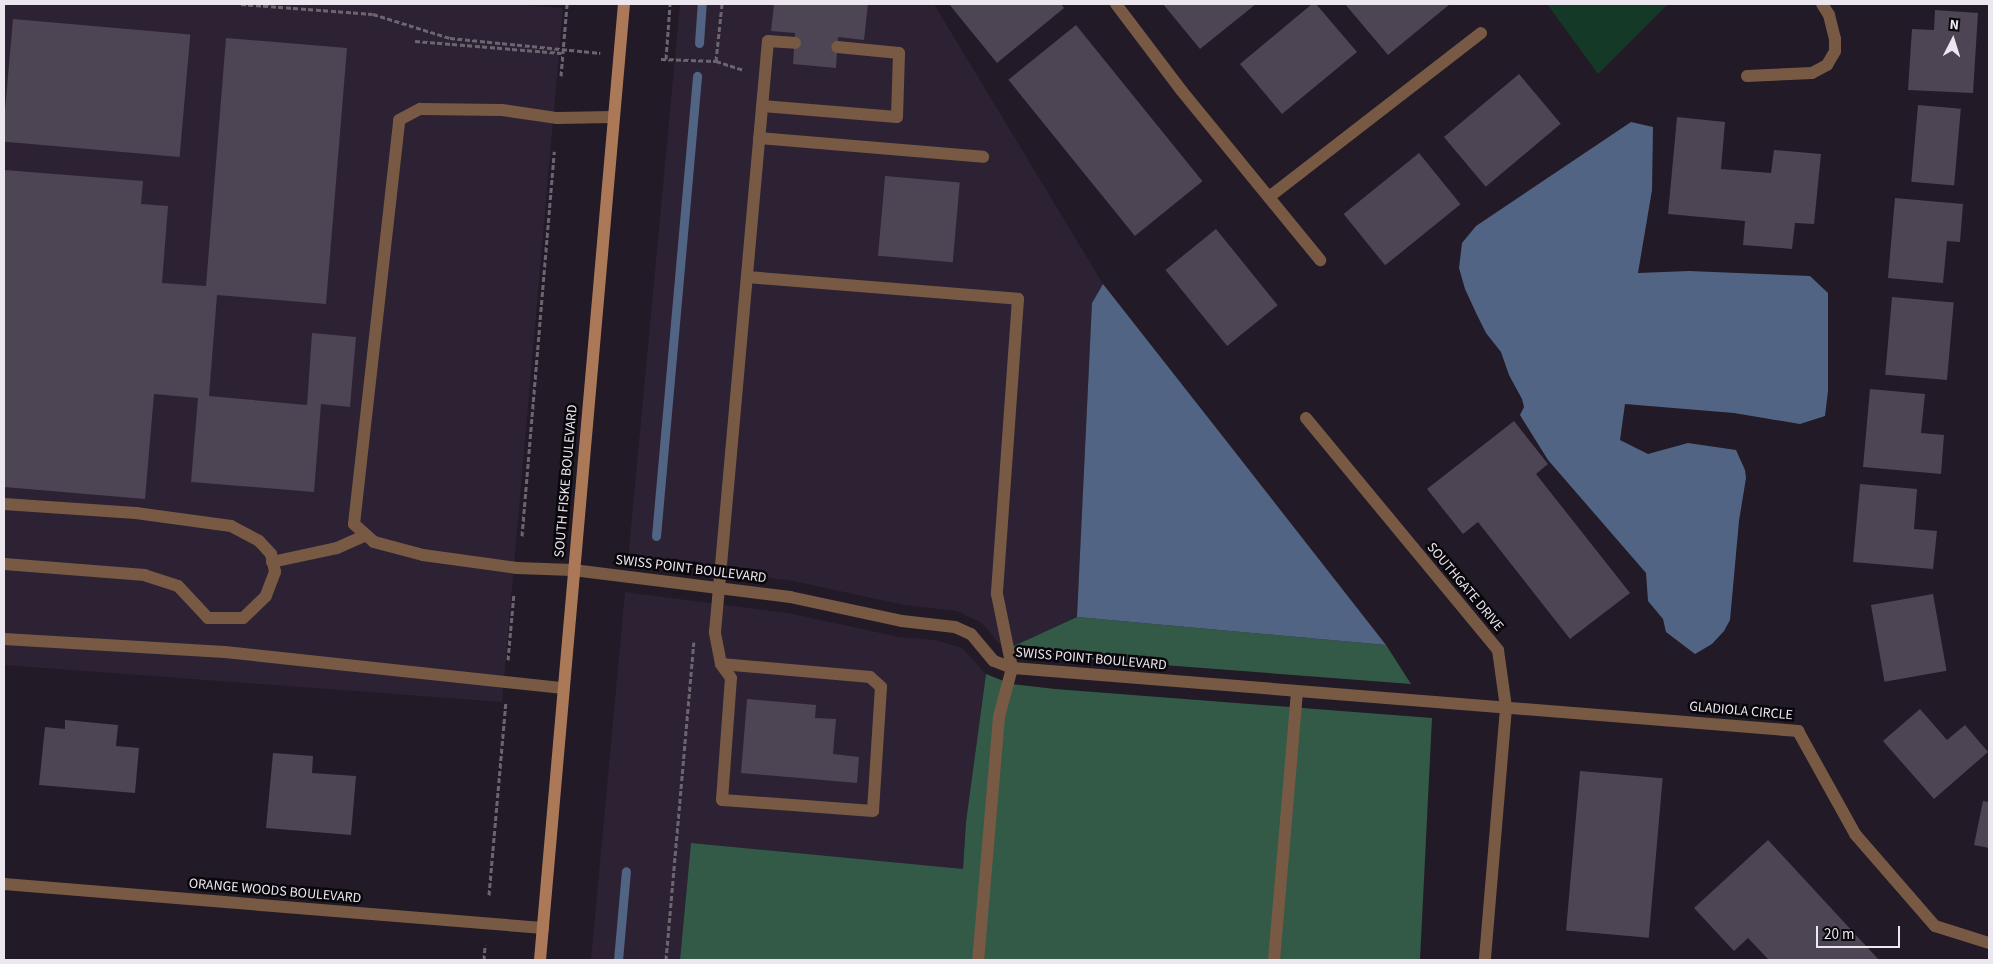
<!DOCTYPE html>
<html>
<head>
<meta charset="utf-8">
<style>
	body { margin:0 }
	#map { position:relative; width:1993px; height:964px; overflow:hidden; background:#221a26; font-family:"Source Sans 3",sans-serif }
	div>[style] { position:absolute }
	.built>* { inset:0; background:#2c2233 }
	.green>* { inset:0; background:#143927 }
	.forest>* { inset:0; background:#335a46 }
	.water>* { inset:0; background:#526484 }
	.stream>* { height:9px; margin:-4.5px; padding:0 4.5px; transform-origin:4.5px; border-radius:4.5px; background:#526484 }
	.building>* { inset:0; background:#4d4553; transform-origin:0 0 }
	.path>* { height:3px; margin-top:-1.5px; transform-origin:0; background:repeating-linear-gradient(90deg,#6c656f 0 5px,transparent 0 7.5px) }
	.service>* { height:12px; margin:-6px; padding:0 6px; transform-origin:6px; border-radius:6px; background:#785944 }
	.minor>* { height:12px; margin:-6px; padding:0 6px; transform-origin:6px; border-radius:6px; background:#785944 }
	.secondary>* { height:12px; margin:-6px; padding:0 6px; transform-origin:6px; border-radius:6px; background:#ac7958 }
	span { translate:-50% -50%; white-space:nowrap; text-align:center; line-height:1.15; -webkit-text-stroke:5px #09070c; paint-order:stroke }
	.street-label { font-size:14px; color:#ece7ef }
	.frame { position:absolute; inset:0; border:5px solid #ece7ef; pointer-events:none }
	.north { position:absolute; left:1928px; top:15px; width:50px; height:50px; -webkit-text-stroke:4px #09070c; paint-order:stroke; rotate:5deg; font-size:14px; font-weight:700; line-height:20px; text-align:center; color:#ece7ef }
	.north::after { content:''; display:block; margin:auto; width:18px; height:22px; background:#ece7ef; clip-path:polygon(50% 0,100% 100%,50% 72%,0 100%) }
	.scale { position:absolute; left:1816px; top:926px; width:84px; height:22px; box-sizing:border-box; border:2px solid #ece7ef; border-top:0; padding-left:6px; font-size:15px; line-height:18px; white-space:nowrap; color:#ece7ef; -webkit-text-stroke:4px #09070c; paint-order:stroke }
</style>
</head>
<body>
<div id="map">
	<div class="built">
		<div style="clip-path:polygon(4px 4px,508px 4px,563px 8px,502px 702px,4px 665px)"></div>
		<div style="clip-path:polygon(680px 4px,934px 4px,1103px 284px,1092px 303px,1077px 617px,1007px 649px,1002px 647px,982px 623px,957px 611px,904px 605px,793px 581px,628px 560px)"></div>
		<div style="clip-path:polygon(625px 592px,788px 613px,899px 637px,936px 640px,962px 648px,986px 674px,966px 822px,963px 870px,691px 843px,680px 960px,591px 960px)"></div>
	</div>
	<div class="green">
		<div style="clip-path:polygon(1547px 4px,1668px 4px,1598px 74px)"></div>
	</div>
	<div class="forest">
		<div style="clip-path:polygon(1077px 617px,1386px 645px,1411px 684px,1058px 657px,1015px 652px,1007px 649px)"></div>
		<div style="clip-path:polygon(986px 674px,1011px 684px,1055px 689px,1432px 718px,1420px 960px,680px 960px,691px 843px,963px 869px,966px 822px)"></div>
	</div>
	<div class="water">
		<div style="clip-path:polygon(1631px 122px,1653px 127px,1652px 190px,1638px 273px,1689px 271px,1810px 276px,1828px 293px,1828px 391px,1825px 416px,1800px 424px,1734px 413px,1625px 404px,1620px 440px,1648px 454px,1688px 443px,1736px 450px,1745px 470px,1746px 478px,1739px 521px,1730px 620px,1724px 631px,1712px 644px,1695px 654px,1666px 632px,1663px 619px,1648px 601px,1646px 573px,1548px 460px,1520px 415px,1524px 407px,1522px 399px,1509px 375px,1501px 352px,1486px 333px,1477px 315px,1465px 289px,1459px 268px,1462px 243px,1476px 226px)"></div>
		<div style="clip-path:polygon(1103px 284px,1224px 438px,1386px 645px,1077px 617px,1092px 303px)"></div>
	</div>
	<div class="stream">
		<div style="left:699px;top:43px;width:39px;rotate:-86deg"></div>
		<div style="left:656px;top:536px;width:462px;rotate:-84.9deg"></div>
		<div style="left:618px;top:960px;width:89px;rotate:-84.9deg"></div>
	</div>
	<div class="building">
		<div style="clip-path:polygon(774px 4px,868px 4px,864px 40px,838px 37px,836px 68px,793px 64px,795px 33px,771px 31px)"></div>
		<div style="clip-path:polygon(949px 4px,1061px 4px,1064px 8px,997px 63px)"></div>
		<div style="clip-path:polygon(1163px 4px,1256px 4px,1200px 49px)"></div>
		<div style="clip-path:polygon(1312px 4px,1316px 4px,1357px 52px,1282px 114px,1240px 64px)"></div>
		<div style="clip-path:polygon(1345px 4px,1450px 4px,1388px 55px)"></div>
		<div style="clip-path:polygon(1935px 10px,1978px 13px,1973px 93px,1908px 90px,1912px 29px,1934px 30px)"></div>
		<div style="left:13px;top:19px;width:178px;height:123px;rotate:5deg"></div>
		<div style="left:1076px;top:25px;width:201px;height:87px;rotate:51deg"></div>
		<div style="clip-path:polygon(226px 38px,347px 48px,326px 304px,217px 295px,209px 396px,307px 405px,312px 333px,356px 337px,350px 407px,321px 404px,314px 492px,191px 482px,198px 398px,154px 394px,145px 499px,4px 487px,4px 170px,143px 181px,141px 204px,168px 206px,162px 283px,206px 286px)"></div>
		<div style="left:1519px;top:74px;width:65px;height:98px;rotate:50deg"></div>
		<div style="left:1918px;top:105px;width:43px;height:77px;rotate:5deg"></div>
		<div style="clip-path:polygon(1677px 117px,1725px 122px,1721px 169px,1771px 173px,1774px 150px,1821px 154px,1814px 224px,1795px 223px,1792px 249px,1743px 245px,1745px 221px,1668px 214px)"></div>
		<div style="left:1419px;top:153px;width:66px;height:97px;rotate:51deg"></div>
		<div style="left:885px;top:176px;width:75px;height:80px;rotate:5deg"></div>
		<div style="clip-path:polygon(1895px 198px,1963px 204px,1960px 242px,1947px 241px,1943px 283px,1888px 278px)"></div>
		<div style="left:1216px;top:229px;width:98px;height:65px;rotate:51deg"></div>
		<div style="left:1892px;top:297px;width:62px;height:78px;rotate:5deg"></div>
		<div style="clip-path:polygon(1870px 389px,1925px 394px,1921px 433px,1944px 435px,1941px 474px,1863px 467px)"></div>
		<div style="clip-path:polygon(1514px 421px,1548px 464px,1536px 474px,1630px 593px,1570px 639px,1478px 522px,1463px 534px,1427px 489px)"></div>
		<div style="clip-path:polygon(1860px 484px,1917px 489px,1914px 529px,1937px 531px,1933px 569px,1853px 562px)"></div>
		<div style="left:1933px;top:594px;width:78px;height:63px;rotate:80deg"></div>
		<div style="clip-path:polygon(747px 699px,816px 705px,815px 718px,836px 719px,833px 754px,859px 757px,857px 783px,741px 773px)"></div>
		<div style="clip-path:polygon(1920px 709px,1947px 740px,1965px 725px,1988px 752px,1934px 799px,1883px 741px)"></div>
		<div style="clip-path:polygon(65px 720px,118px 725px,116px 746px,139px 748px,135px 793px,39px 785px,45px 727px,65px 729px)"></div>
		<div style="clip-path:polygon(273px 753px,313px 756px,312px 773px,356px 776px,351px 835px,266px 828px)"></div>
		<div style="left:1580px;top:771px;width:83px;height:160px;rotate:5deg"></div>
		<div style="clip-path:polygon(1983px 801px,1989px 802px,1989px 848px,1974px 845px)"></div>
		<div style="clip-path:polygon(1768px 840px,1879px 960px,1769px 960px,1748px 938px,1734px 951px,1694px 908px)"></div>
	</div>
	<div class="path">
		<div style="left:241px;top:4px;width:132px;rotate:4.3deg"></div>
		<div style="left:373px;top:14px;width:81px;rotate:17.3deg"></div>
		<div style="left:450px;top:38px;width:151px;rotate:5.7deg"></div>
		<div style="left:415px;top:41px;width:147px;rotate:4.7deg"></div>
		<div style="left:661px;top:59px;width:55px;rotate:2.1deg"></div>
		<div style="left:716px;top:61px;width:28px;rotate:18deg"></div>
		<div style="left:666px;top:59px;width:55px;rotate:-85.8deg"></div>
		<div style="left:716px;top:61px;width:57px;rotate:-84deg"></div>
		<div style="left:561px;top:76px;width:72px;rotate:-85.2deg"></div>
		<div style="left:522px;top:536px;width:386px;rotate:-85.2deg"></div>
		<div style="left:508px;top:660px;width:67px;rotate:-84.9deg"></div>
		<div style="left:489px;top:895px;width:195px;rotate:-85deg"></div>
		<div style="left:484px;top:960px;width:15px;rotate:-86deg"></div>
		<div style="left:666px;top:960px;width:319px;rotate:-85deg"></div>
	</div>
	<div class="service">
		<div style="left:762px;top:106px;width:135px;rotate:4.7deg"></div>
		<div style="left:897px;top:117px;width:64px;rotate:-88.2deg"></div>
		<div style="left:899px;top:53px;width:62px;rotate:-174.5deg"></div>
		<div style="left:759px;top:138px;width:225px;rotate:4.8deg"></div>
		<div style="left:747px;top:277px;width:272px;rotate:4.6deg"></div>
		<div style="left:1018px;top:299px;width:296px;rotate:94.1deg"></div>
		<div style="left:997px;top:594px;width:76px;rotate:78.5deg"></div>
		<div style="left:1012px;top:668px;width:51px;rotate:104.9deg"></div>
		<div style="left:999px;top:717px;width:244px;rotate:94.9deg"></div>
		<div style="left:4px;top:504px;width:132px;rotate:3.9deg"></div>
		<div style="left:136px;top:513px;width:96px;rotate:7.8deg"></div>
		<div style="left:231px;top:526px;width:32px;rotate:28deg"></div>
		<div style="left:259px;top:541px;width:18px;rotate:47deg"></div>
		<div style="left:271px;top:554px;width:18px;rotate:77deg"></div>
		<div style="left:275px;top:572px;width:26px;rotate:111deg"></div>
		<div style="left:266px;top:596px;width:32px;rotate:136deg"></div>
		<div style="left:243px;top:618px;width:35px;rotate:180deg"></div>
		<div style="left:208px;top:618px;width:44px;rotate:-133.2deg"></div>
		<div style="left:178px;top:586px;width:35px;rotate:-162deg"></div>
		<div style="left:145px;top:575px;width:141px;rotate:-175.5deg"></div>
		<div style="left:272px;top:562px;width:66px;rotate:-12.2deg"></div>
		<div style="left:337px;top:548px;width:32px;rotate:-24deg"></div>
		<div style="left:573px;top:570px;width:56px;rotate:-178deg"></div>
		<div style="left:517px;top:568px;width:95px;rotate:-172.1deg"></div>
		<div style="left:423px;top:555px;width:51px;rotate:-165.1deg"></div>
		<div style="left:374px;top:542px;width:27px;rotate:-138deg"></div>
		<div style="left:354px;top:524px;width:406px;rotate:-83.6deg"></div>
		<div style="left:399px;top:120px;width:24px;rotate:-28deg"></div>
		<div style="left:420px;top:109px;width:82px;rotate:0.7deg"></div>
		<div style="left:502px;top:110px;width:56px;rotate:8.3deg"></div>
		<div style="left:557px;top:118px;width:56px;rotate:-1deg"></div>
		<div style="left:4px;top:639px;width:221px;rotate:3.4deg"></div>
		<div style="left:225px;top:652px;width:340px;rotate:6.1deg"></div>
		<div style="left:721px;top:664px;width:150px;rotate:5deg"></div>
		<div style="left:870px;top:677px;width:15px;rotate:42deg"></div>
		<div style="left:881px;top:687px;width:124px;rotate:93.7deg"></div>
		<div style="left:873px;top:811px;width:151px;rotate:-175.8deg"></div>
		<div style="left:722px;top:800px;width:122px;rotate:-85.8deg"></div>
		<div style="left:731px;top:678px;width:17px;rotate:-126deg"></div>
		<div style="left:721px;top:664px;width:33px;rotate:-101deg"></div>
		<div style="left:715px;top:632px;width:593px;rotate:-84.88deg"></div>
		<div style="left:768px;top:41px;width:27px;rotate:4deg"></div>
		<div style="left:1274px;top:960px;width:269px;rotate:-85.1deg"></div>
	</div>
	<div class="minor">
		<div style="left:1116px;top:4px;width:108px;rotate:52.9deg"></div>
		<div style="left:1181px;top:90px;width:220px;rotate:50.7deg"></div>
		<div style="left:1747px;top:76px;width:65px;rotate:-2.6deg"></div>
		<div style="left:1812px;top:73px;width:17px;rotate:-28deg"></div>
		<div style="left:1827px;top:65px;width:16px;rotate:-60deg"></div>
		<div style="left:1835px;top:51px;width:12px;rotate:-90deg"></div>
		<div style="left:1835px;top:39px;width:25px;rotate:-104deg"></div>
		<div style="left:1829px;top:15px;width:13px;rotate:-122deg"></div>
		<div style="left:1269px;top:197px;width:268px;rotate:-37.7deg"></div>
		<div style="left:1306px;top:418px;width:301px;rotate:50.4deg"></div>
		<div style="left:1498px;top:650px;width:59px;rotate:82.1deg"></div>
		<div style="left:1506px;top:708px;width:253px;rotate:94.8deg"></div>
		<div style="left:573px;top:570px;width:219px;rotate:7.1deg"></div>
		<div style="left:790px;top:597px;width:115px;rotate:12.1deg"></div>
		<div style="left:902px;top:621px;width:53px;rotate:6.5deg"></div>
		<div style="left:955px;top:627px;width:17px;rotate:24deg"></div>
		<div style="left:971px;top:634px;width:35px;rotate:50deg"></div>
		<div style="left:994px;top:661px;width:19px;rotate:21deg"></div>
		<div style="left:1012px;top:668px;width:789px;rotate:4.58deg"></div>
		<div style="left:1798px;top:731px;width:118px;rotate:61deg"></div>
		<div style="left:1855px;top:834px;width:122px;rotate:49deg"></div>
		<div style="left:1935px;top:926px;width:57px;rotate:17.5deg"></div>
		<div style="left:4px;top:884px;width:541px;rotate:4.67deg"></div>
	</div>
	<div class="secondary">
		<div style="left:540px;top:960px;width:960px;rotate:-84.98deg"></div>
	</div>
	<div class="street-label">
		<span style="left:566px;top:481px;rotate:-85deg">SOUTH FISKE BOULEVARD</span>
		<span style="left:691px;top:569px;rotate:7deg">SWISS POINT BOULEVARD</span>
		<span style="left:1465px;top:587px;rotate:50deg">SOUTHGATE DRIVE</span>
		<span style="left:1091px;top:659px;rotate:5deg">SWISS POINT BOULEVARD</span>
		<span style="left:1741px;top:711px;rotate:5deg">GLADIOLA CIRCLE</span>
		<span style="left:275px;top:891px;rotate:5deg">ORANGE WOODS BOULEVARD</span>
	</div>
	<div class="frame"></div>
	<div class="north">N</div>
	<div class="scale">20 m</div>
</div>
</body>
</html>
